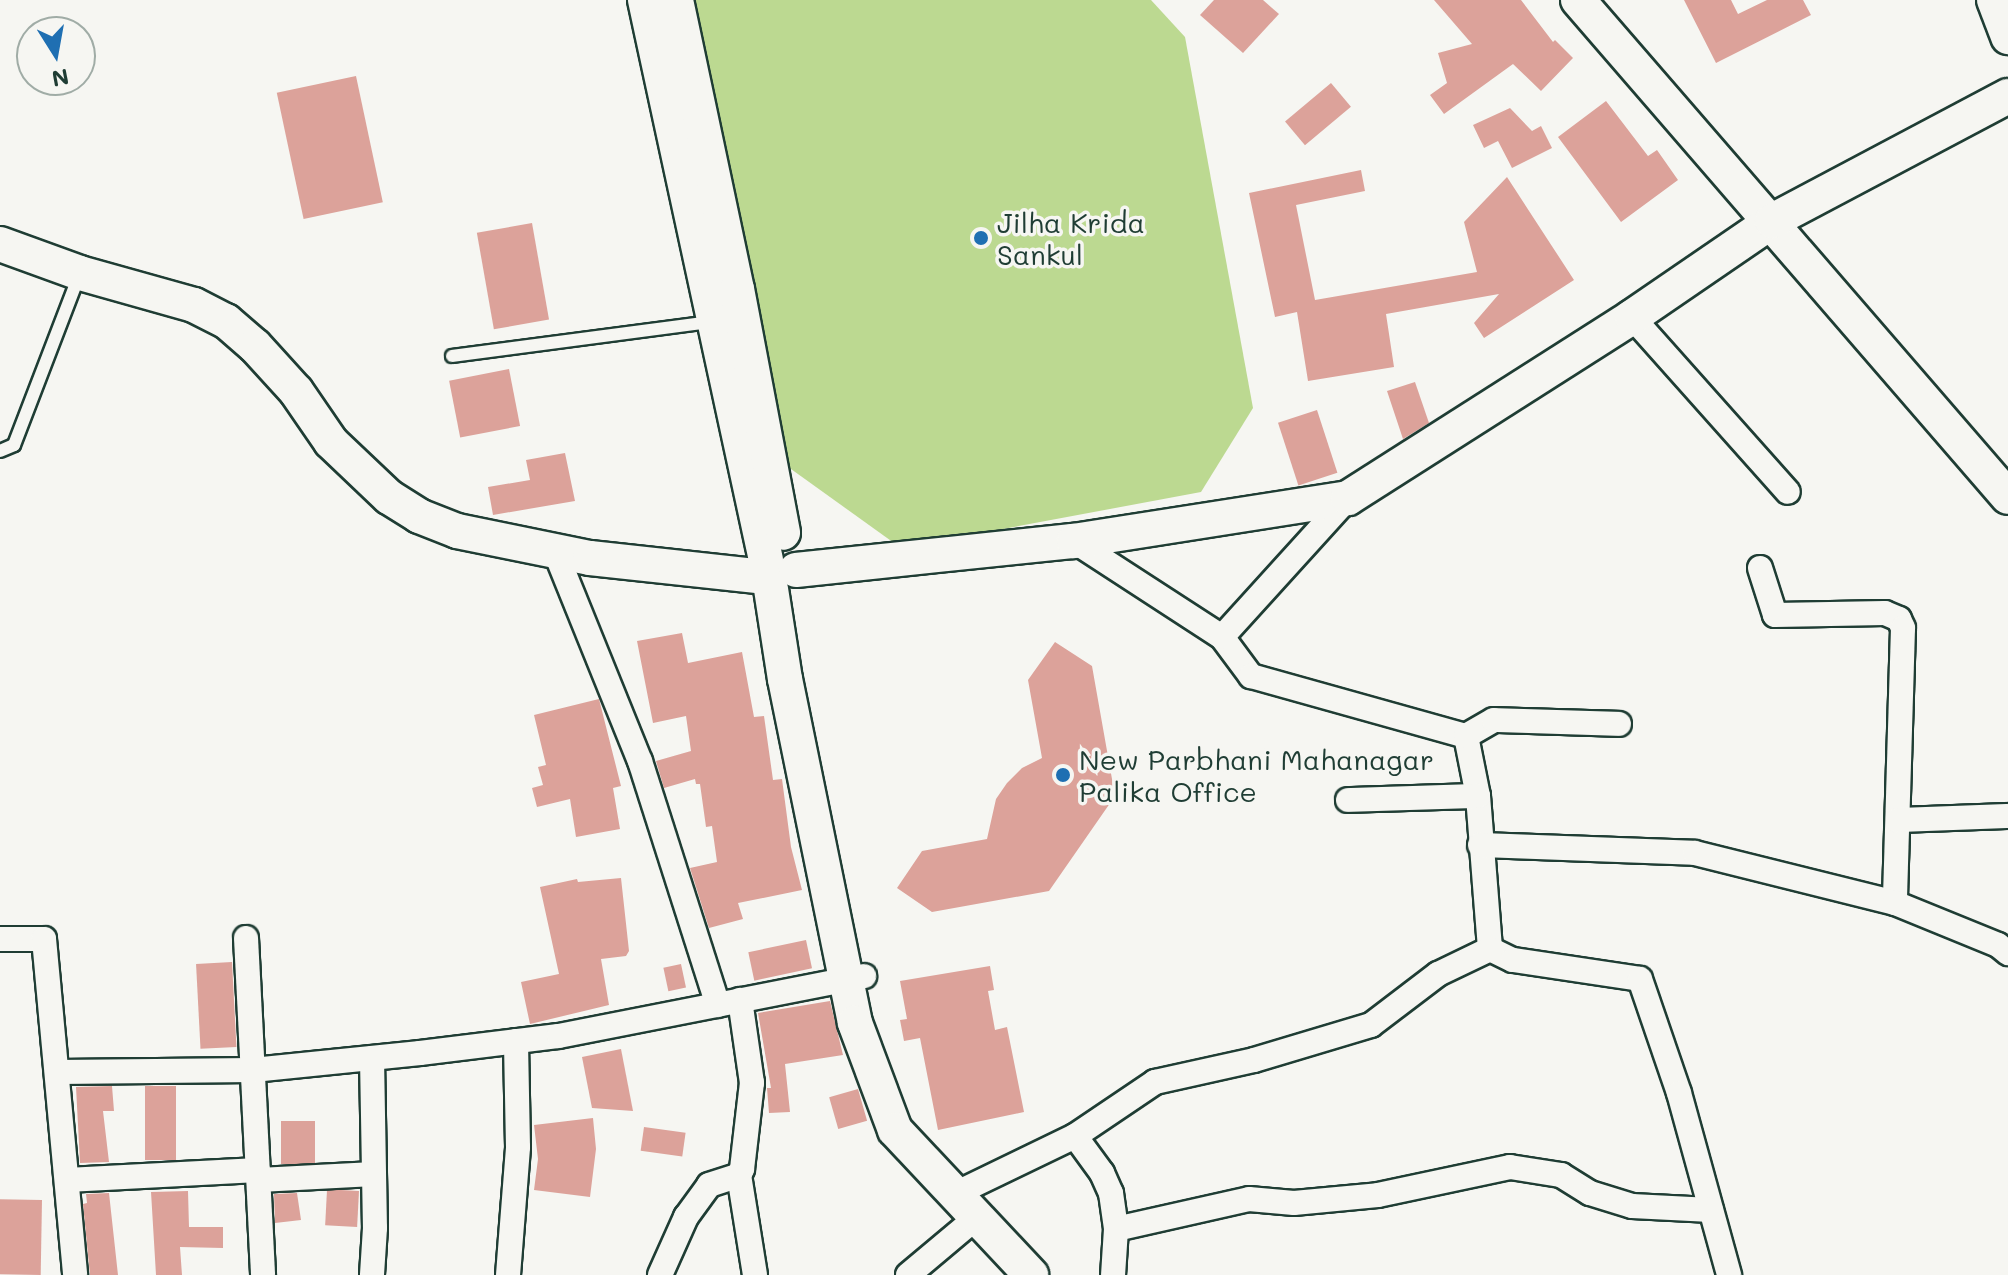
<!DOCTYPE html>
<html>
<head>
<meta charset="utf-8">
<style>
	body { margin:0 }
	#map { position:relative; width:2008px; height:1275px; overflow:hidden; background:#f6f6f2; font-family:Mali,sans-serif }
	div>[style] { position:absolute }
	.green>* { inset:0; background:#bcd991 }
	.building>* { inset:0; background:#dca29a; transform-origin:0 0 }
	.roads { filter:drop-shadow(2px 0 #1f3d34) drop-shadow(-2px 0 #1f3d34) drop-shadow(0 2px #1f3d34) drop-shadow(0 -2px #1f3d34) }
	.lane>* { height:12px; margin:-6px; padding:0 6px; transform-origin:6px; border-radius:6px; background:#f6f6f2 }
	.street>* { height:24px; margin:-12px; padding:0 12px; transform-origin:12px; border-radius:12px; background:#f6f6f2 }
	.secondary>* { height:34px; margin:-17px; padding:0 17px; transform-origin:17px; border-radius:17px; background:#f6f6f2 }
	.dots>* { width:22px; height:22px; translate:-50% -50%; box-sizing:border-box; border:4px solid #f6f6f2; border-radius:50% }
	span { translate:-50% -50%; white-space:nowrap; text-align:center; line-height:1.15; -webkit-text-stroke:7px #f6f6f2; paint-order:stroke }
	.poi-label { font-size:28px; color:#1f3d34 }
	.left { translate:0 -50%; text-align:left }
	.north { position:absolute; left:16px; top:16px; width:80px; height:80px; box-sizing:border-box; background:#f6f6f2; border:2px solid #a0aca6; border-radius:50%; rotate:169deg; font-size:22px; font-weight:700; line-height:32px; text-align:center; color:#1f3d34 }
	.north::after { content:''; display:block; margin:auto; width:28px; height:36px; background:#1f6fb2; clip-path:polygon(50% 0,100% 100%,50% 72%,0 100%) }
</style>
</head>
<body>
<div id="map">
	<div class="green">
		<div style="clip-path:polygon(692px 0,1151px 0,1185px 37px,1253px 408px,1201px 492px,901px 548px,784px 464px)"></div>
	</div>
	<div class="building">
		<div style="clip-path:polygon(1214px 0,1263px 0,1279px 14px,1243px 53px,1200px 15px)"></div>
		<div style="clip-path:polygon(1434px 0,1521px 0,1553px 42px,1555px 40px,1573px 58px,1541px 91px,1513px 64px,1444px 114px,1430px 95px,1447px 83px,1438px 53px,1472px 44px)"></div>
		<div style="clip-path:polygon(1684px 0,1731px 0,1738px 14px,1767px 0,1803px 0,1811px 15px,1716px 63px)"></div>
		<div style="left:356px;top:76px;width:129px;height:81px;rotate:78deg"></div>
		<div style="left:1331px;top:83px;width:31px;height:60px;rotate:50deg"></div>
		<div style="clip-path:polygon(1606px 101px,1648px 156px,1657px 150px,1678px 180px,1621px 222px,1558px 137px)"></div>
		<div style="clip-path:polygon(1510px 108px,1532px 131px,1541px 126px,1552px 148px,1512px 168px,1498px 141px,1484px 148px,1473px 125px)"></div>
		<div style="clip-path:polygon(1361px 170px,1365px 191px,1296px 205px,1315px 300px,1477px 272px,1464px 222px,1507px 177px,1574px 280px,1484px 338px,1474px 323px,1499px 294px,1386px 314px,1394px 367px,1308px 381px,1297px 312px,1275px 317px,1249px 193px)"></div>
		<div style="left:532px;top:223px;width:98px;height:56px;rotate:80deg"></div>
		<div style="left:509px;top:369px;width:58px;height:61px;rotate:79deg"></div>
		<div style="clip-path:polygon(1415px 382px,1429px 423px,1403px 439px,1387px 391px)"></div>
		<div style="left:1317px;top:410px;width:66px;height:41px;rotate:72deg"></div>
		<div style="clip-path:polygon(565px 453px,575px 501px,493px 515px,488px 487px,530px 480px,526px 460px)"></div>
		<div style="clip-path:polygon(682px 633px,688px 663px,742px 652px,754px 717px,764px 716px,773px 780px,782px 779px,791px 847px,802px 890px,738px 903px,743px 919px,709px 928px,690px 868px,717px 862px,712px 826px,706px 827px,700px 784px,696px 784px,695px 779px,664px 788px,656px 761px,691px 751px,686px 716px,653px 723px,637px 641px)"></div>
		<div style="clip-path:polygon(1055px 642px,1092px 666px,1115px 796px,1049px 891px,932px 912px,897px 888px,922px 851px,987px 839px,996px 799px,1007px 783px,1022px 768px,1042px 758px,1028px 680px)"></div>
		<div style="clip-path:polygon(599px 699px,621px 786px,613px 788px,620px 829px,576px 837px,570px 799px,537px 807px,532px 788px,543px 785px,538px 767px,546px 765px,534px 715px)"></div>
		<div style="clip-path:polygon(621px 878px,629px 951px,626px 956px,601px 959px,609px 1005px,530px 1024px,521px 982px,559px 974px,540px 887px,577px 879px,578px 882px)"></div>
		<div style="left:806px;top:940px;width:29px;height:59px;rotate:78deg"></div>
		<div style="left:232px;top:962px;width:85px;height:36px;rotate:87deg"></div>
		<div style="left:681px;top:964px;width:24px;height:18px;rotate:78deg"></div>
		<div style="clip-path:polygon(990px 966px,994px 990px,988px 991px,995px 1030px,1007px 1027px,1024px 1112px,938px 1130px,920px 1038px,904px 1041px,900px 1020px,907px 1019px,900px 981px)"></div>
		<div style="clip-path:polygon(830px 1001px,843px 1055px,785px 1064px,790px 1112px,769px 1113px,767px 1088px,771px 1088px,758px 1013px)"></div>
		<div style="clip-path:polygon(621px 1049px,633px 1111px,592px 1108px,582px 1057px)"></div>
		<div style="clip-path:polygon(112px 1086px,114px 1111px,103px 1111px,109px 1162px,80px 1163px,76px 1087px)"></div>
		<div style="left:145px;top:1086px;width:31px;height:74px"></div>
		<div style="left:858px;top:1089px;width:33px;height:30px;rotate:74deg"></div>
		<div style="clip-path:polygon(593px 1118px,596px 1149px,590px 1197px,534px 1190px,538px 1159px,534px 1125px)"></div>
		<div style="left:281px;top:1121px;width:34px;height:43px"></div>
		<div style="left:644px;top:1127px;width:42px;height:24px;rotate:8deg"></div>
		<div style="clip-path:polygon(188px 1191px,189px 1227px,223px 1227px,223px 1248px,180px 1247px,182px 1275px,156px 1275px,151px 1192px)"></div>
		<div style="left:359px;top:1191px;width:36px;height:32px;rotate:93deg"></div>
		<div style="clip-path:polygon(109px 1193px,118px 1275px,90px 1275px,83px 1204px,87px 1203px,86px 1194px)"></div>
		<div style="clip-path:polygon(297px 1193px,301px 1220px,275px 1223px,274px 1194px)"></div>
		<div style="left:42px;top:1200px;width:75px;height:42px;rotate:91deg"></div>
	</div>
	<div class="roads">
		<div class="lane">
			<div style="left:452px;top:356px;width:261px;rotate:-7.5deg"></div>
			<div style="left:0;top:451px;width:15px;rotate:-23deg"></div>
			<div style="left:14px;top:445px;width:181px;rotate:-69deg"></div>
		</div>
		<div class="street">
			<div style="left:1632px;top:317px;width:234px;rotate:48.3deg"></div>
			<div style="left:1074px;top:541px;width:176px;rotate:33deg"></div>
			<div style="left:1222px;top:637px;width:49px;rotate:53.4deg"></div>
			<div style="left:1251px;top:676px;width:223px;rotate:15.6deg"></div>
			<div style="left:1466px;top:736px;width:61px;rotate:78.7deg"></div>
			<div style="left:1478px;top:796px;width:153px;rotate:85.5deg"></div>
			<div style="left:1490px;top:949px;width:25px;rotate:26deg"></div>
			<div style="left:1513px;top:960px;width:128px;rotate:8.5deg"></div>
			<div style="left:1640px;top:979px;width:120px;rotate:71.1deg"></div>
			<div style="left:1679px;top:1093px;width:189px;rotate:74.6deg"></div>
			<div style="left:555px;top:551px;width:227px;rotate:68deg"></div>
			<div style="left:640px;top:761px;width:256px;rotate:72.3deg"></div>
			<div style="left:1760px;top:568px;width:49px;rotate:72.3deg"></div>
			<div style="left:1775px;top:615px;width:110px;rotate:-1deg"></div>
			<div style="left:1885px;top:613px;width:15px;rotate:23deg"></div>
			<div style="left:1899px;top:619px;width:10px;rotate:66deg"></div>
			<div style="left:1903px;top:628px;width:275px;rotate:91.7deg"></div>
			<div style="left:1222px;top:637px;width:188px;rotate:-47.8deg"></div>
			<div style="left:1466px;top:736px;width:32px;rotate:-30deg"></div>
			<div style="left:1494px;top:720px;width:125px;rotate:1.8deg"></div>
			<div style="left:1348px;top:800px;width:130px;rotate:-1.8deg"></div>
			<div style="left:1898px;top:820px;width:110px;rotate:-2.1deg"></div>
			<div style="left:1480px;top:845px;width:215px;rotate:2.1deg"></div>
			<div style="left:1695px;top:853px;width:206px;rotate:14deg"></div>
			<div style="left:1895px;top:903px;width:111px;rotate:22.2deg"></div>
			<div style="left:1998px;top:945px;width:13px;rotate:39deg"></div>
			<div style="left:246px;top:938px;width:337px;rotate:87.1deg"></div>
			<div style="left:0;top:939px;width:44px"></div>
			<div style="left:44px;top:939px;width:337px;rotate:84.7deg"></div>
			<div style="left:372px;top:1058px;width:170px;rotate:89deg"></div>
			<div style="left:375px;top:1228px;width:47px;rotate:93.7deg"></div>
			<div style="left:58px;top:1072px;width:195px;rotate:-0.6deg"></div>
			<div style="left:253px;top:1070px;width:168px;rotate:-5.8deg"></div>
			<div style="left:420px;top:1053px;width:140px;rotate:-7deg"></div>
			<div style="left:559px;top:1036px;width:311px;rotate:-11.1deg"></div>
			<div style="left:1075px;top:1136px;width:46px;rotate:53.9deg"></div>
			<div style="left:1102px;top:1173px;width:22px;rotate:66deg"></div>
			<div style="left:1111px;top:1193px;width:36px;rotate:82deg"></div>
			<div style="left:1116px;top:1229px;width:46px;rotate:93.7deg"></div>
			<div style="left:739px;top:1175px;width:101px;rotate:80.9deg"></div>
			<div style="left:67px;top:1180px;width:191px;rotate:-3deg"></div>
			<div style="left:259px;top:1180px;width:115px;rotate:-3deg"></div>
			<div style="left:955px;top:1194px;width:133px;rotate:-25.8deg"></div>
			<div style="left:1075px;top:1136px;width:97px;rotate:-34deg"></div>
			<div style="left:1155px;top:1082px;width:101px;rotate:-12.5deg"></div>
			<div style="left:1254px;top:1060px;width:122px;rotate:-16.7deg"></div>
			<div style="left:1371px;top:1025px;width:84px;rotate:-37.3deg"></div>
			<div style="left:1438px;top:974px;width:58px;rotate:-25.7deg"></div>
			<div style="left:1116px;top:1229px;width:136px;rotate:-12.7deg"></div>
			<div style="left:1249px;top:1199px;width:45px;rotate:5.1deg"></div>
			<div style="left:1294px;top:1203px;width:84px;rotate:-5.4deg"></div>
			<div style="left:1378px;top:1195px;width:135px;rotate:-12deg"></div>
			<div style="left:1510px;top:1167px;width:52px;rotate:8.9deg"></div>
			<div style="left:1561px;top:1175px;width:34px;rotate:32deg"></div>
			<div style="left:1590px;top:1193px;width:44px;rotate:17.2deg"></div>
			<div style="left:1632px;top:1206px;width:79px;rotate:2.9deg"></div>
			<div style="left:508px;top:1275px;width:128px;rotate:-85.5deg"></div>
			<div style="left:518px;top:1147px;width:106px;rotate:-91.1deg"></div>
			<div style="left:660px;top:1275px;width:64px;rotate:-65.9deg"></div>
			<div style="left:686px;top:1217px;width:39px;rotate:-54deg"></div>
			<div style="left:709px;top:1185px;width:32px;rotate:-18deg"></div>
			<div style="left:739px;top:1175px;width:7px;rotate:-63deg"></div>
			<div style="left:742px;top:1169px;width:87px;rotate:-83.4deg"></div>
			<div style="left:752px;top:1083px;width:84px;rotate:-98.2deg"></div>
			<div style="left:908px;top:1275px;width:90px;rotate:-40deg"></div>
		</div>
		<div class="secondary">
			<div style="left:645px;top:0;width:573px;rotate:77.81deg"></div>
			<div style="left:676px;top:0;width:295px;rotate:78.1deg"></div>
			<div style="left:737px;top:289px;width:248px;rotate:79.3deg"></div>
			<div style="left:1578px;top:0;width:657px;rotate:49.13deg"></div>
			<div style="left:1994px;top:0;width:40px;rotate:69deg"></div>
			<div style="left:0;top:244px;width:85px;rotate:19.9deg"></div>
			<div style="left:80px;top:273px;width:118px;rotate:15.7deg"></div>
			<div style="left:194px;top:305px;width:36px;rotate:27deg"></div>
			<div style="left:226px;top:321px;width:38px;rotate:41deg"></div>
			<div style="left:255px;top:346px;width:61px;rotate:47.7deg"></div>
			<div style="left:296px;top:391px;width:62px;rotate:55.5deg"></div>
			<div style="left:331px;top:442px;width:80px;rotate:43.5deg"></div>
			<div style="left:389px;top:497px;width:36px;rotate:32deg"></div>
			<div style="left:419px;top:516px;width:41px;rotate:21.5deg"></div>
			<div style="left:457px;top:531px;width:136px;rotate:11.5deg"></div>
			<div style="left:590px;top:558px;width:175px;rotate:6.2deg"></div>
			<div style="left:796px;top:570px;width:280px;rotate:-6deg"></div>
			<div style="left:1074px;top:541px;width:277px;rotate:-8.9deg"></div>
			<div style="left:1348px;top:498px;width:337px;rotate:-32.5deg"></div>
			<div style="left:1632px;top:317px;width:170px;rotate:-34.4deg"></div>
			<div style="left:1772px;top:221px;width:267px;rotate:-27.9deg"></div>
			<div style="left:771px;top:589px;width:91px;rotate:81.2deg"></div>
			<div style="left:785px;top:679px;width:351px;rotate:78.5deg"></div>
			<div style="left:855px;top:1023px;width:114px;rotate:69.5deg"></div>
			<div style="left:895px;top:1130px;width:199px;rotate:46.8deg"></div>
		</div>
	</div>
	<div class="dots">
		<div style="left:981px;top:238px;background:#1f6fb2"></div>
		<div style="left:1063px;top:775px;background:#1f6fb2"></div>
	</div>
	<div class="poi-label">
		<span class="left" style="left:997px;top:238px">Jilha Krida<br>Sankul</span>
		<span class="left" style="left:1079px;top:775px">New Parbhani Mahanagar<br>Palika Office</span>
	</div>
	<div class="north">N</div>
</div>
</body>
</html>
